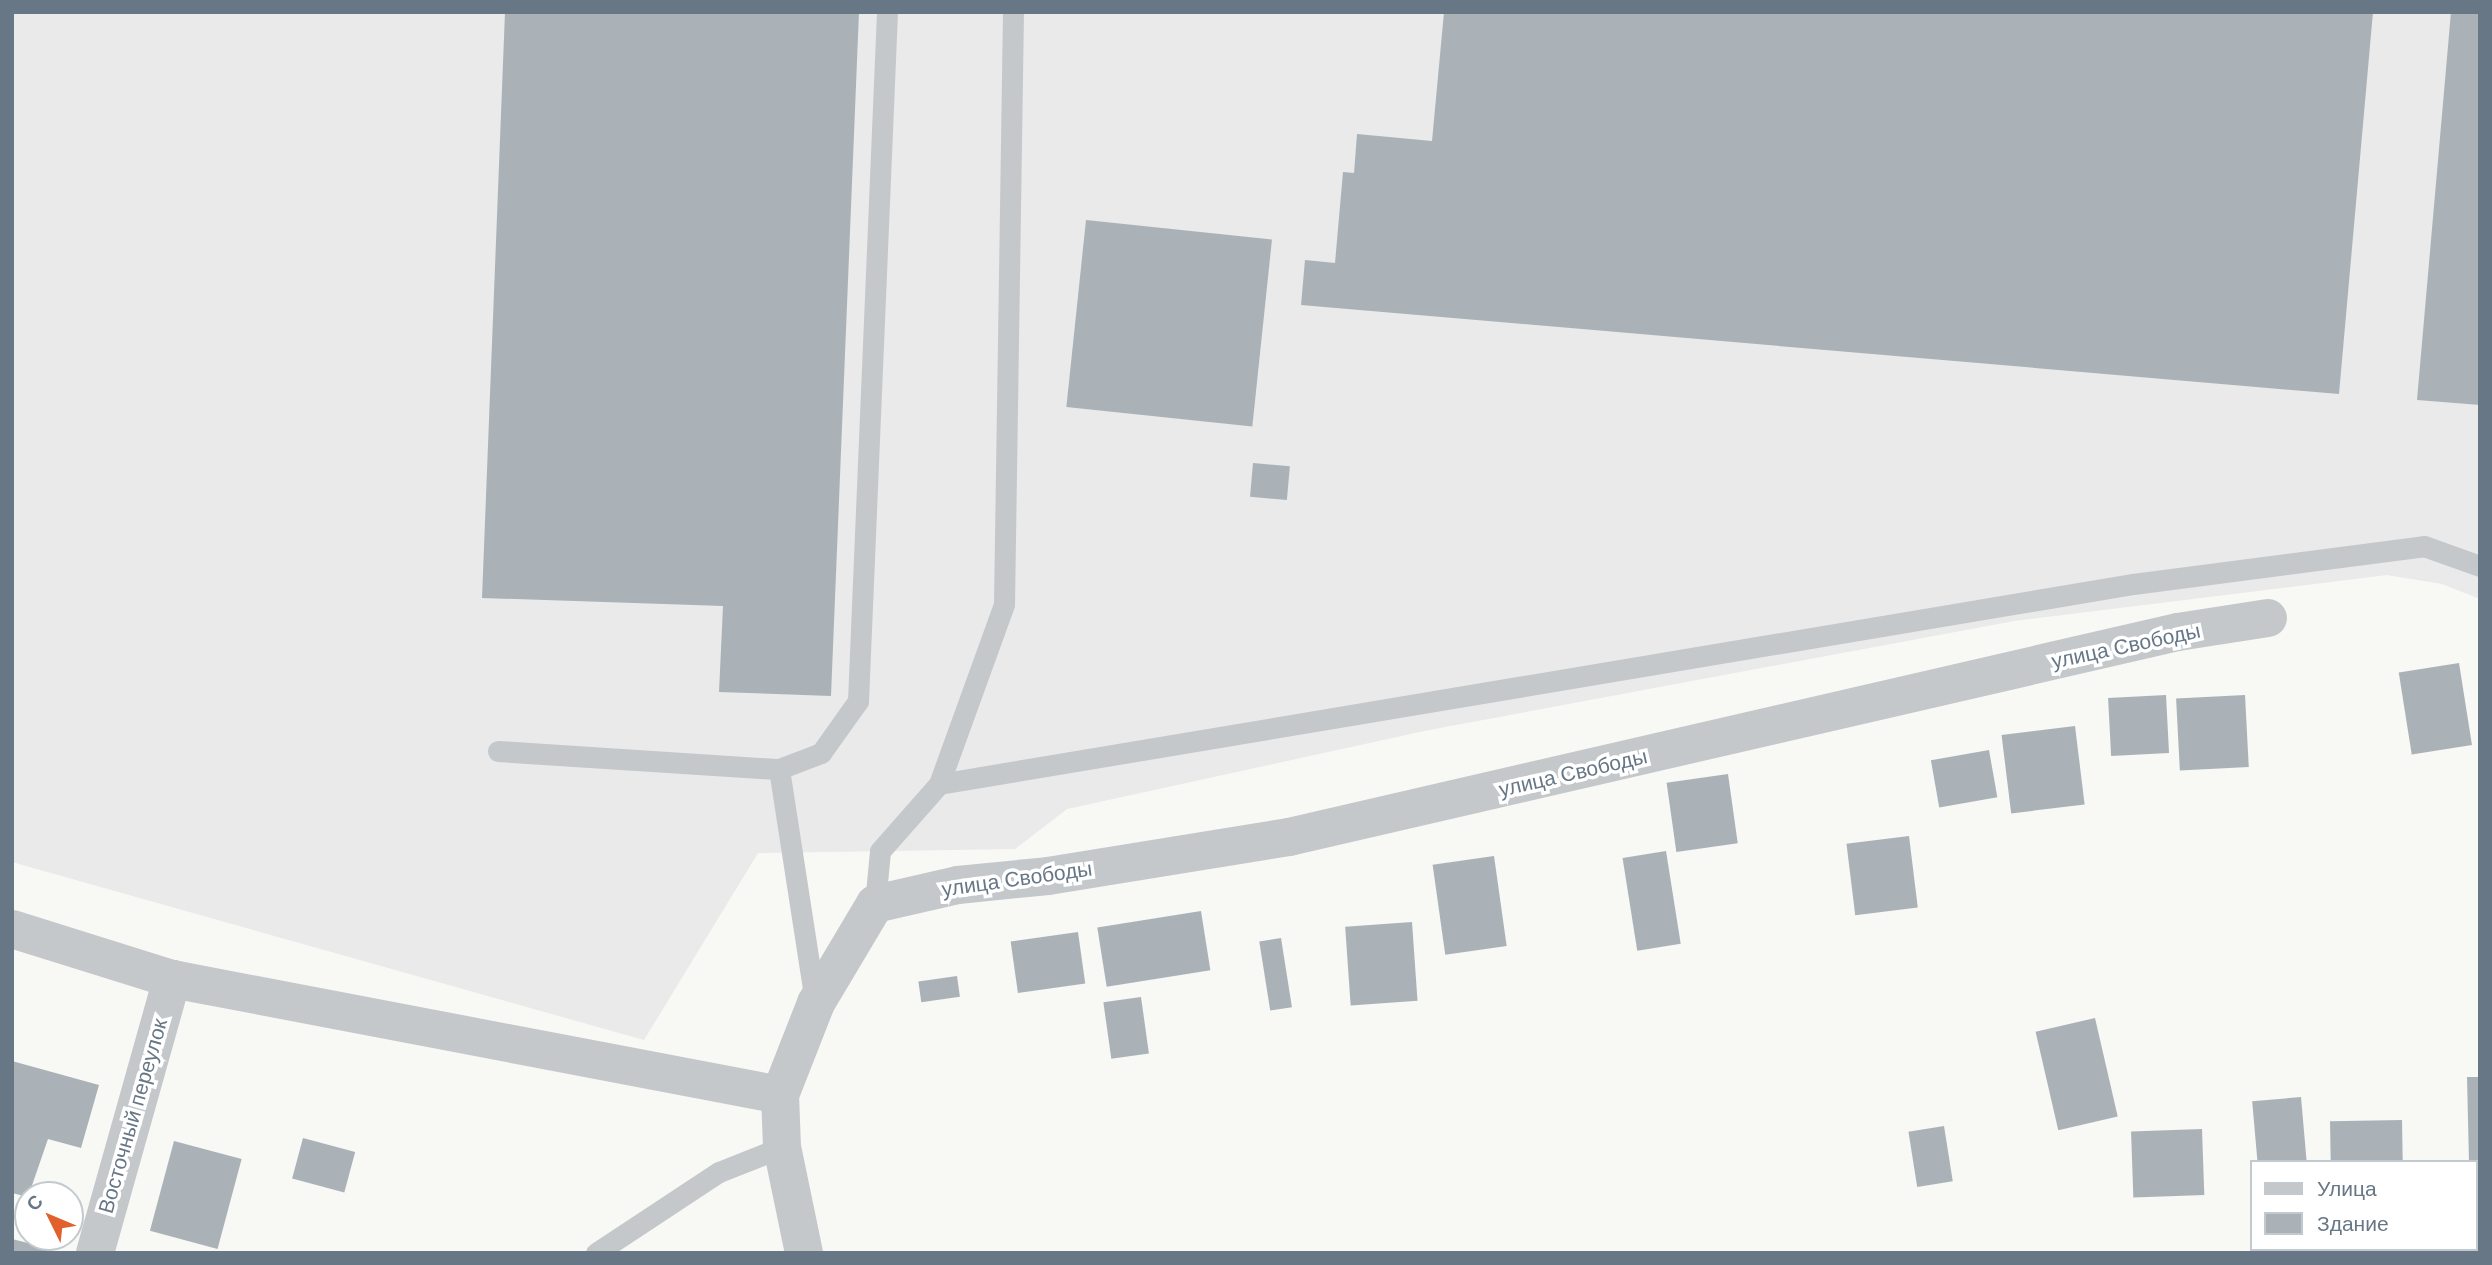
<!DOCTYPE html>
<html>
<head>
<meta charset="utf-8">
<style>
	body { margin:0 }
	#map { position:relative; width:2492px; height:1265px; overflow:hidden; background:#f8f8f5; font-family:"DM Sans",sans-serif }
	div>[style] { position:absolute }
	.built>* { inset:0; background:#e9eae9 }
	.building>* { inset:0; background:#aab2b8; transform-origin:0 0 }
	.lane>* { height:21px; margin:-10.5px; padding:0 10.5px; transform-origin:10.5px; border-radius:10.5px; background:#c4c8cb }
	.street>* { height:38px; margin:-19px; padding:0 19px; transform-origin:19px; border-radius:19px; background:#c4c8cb }
	span { translate:-50% -50%; white-space:nowrap; text-align:center; line-height:1.15; -webkit-text-stroke:7px #fff; paint-order:stroke }
	.street-label { font-size:21px; color:#677786 }
	.frame { position:absolute; inset:0; border:14px solid #677786; pointer-events:none }
	.legend { position:absolute; left:2250px; top:1160px; width:228px; height:91px; box-sizing:border-box; background:#fff; border:2px solid #c2c9cf; margin:0; padding:9px 12px; list-style:none; font-size:21px; color:#677786 }
	.legend li { display:flex; align-items:center; gap:14px; height:35px }
	.legend b { width:35px; border:2px solid #c2c9cf }
	.north { position:absolute; left:14px; top:1181px; width:70px; height:70px; box-sizing:border-box; background:#fff; border:2px solid #c2c9cf; border-radius:50%; rotate:313deg; font-size:19px; font-weight:700; line-height:28px; text-align:center; color:#677786 }
	.north::after { content:''; display:block; margin:auto; width:24px; height:32px; background:#e1602c; clip-path:polygon(50% 0,100% 100%,50% 72%,0 100%) }
</style>
</head>
<body>
<div id="map">
	<div class="built">
		<div style="clip-path:polygon(12px 12px,2480px 12px,2480px 599px,2442px 584px,2387px 575px,2014px 621px,1429px 730px,1067px 809px,1015px 849px,758px 853px,644px 1040px,12px 862px)"></div>
	</div>
	<div class="building">
		<div style="clip-path:polygon(505px 12px,859px 12px,831px 696px,719px 692px,723px 606px,482px 598px)"></div>
		<div style="clip-path:polygon(1444px 12px,2373px 12px,2339px 394px,1301px 305px,1305px 260px,1335px 263px,1343px 172px,1354px 173px,1357px 134px,1432px 141px)"></div>
		<div style="clip-path:polygon(2451px 12px,2480px 12px,2480px 405px,2417px 400px)"></div>
		<div style="left:1086px;top:220px;width:187px;height:188px;rotate:6deg"></div>
		<div style="left:1253px;top:463px;width:37px;height:34px;rotate:5deg"></div>
		<div style="left:2459px;top:663px;width:83px;height:61px;rotate:81deg"></div>
		<div style="left:2166px;top:695px;width:58px;height:58px;rotate:87deg"></div>
		<div style="left:2245px;top:695px;width:72px;height:69px;rotate:87deg"></div>
		<div style="left:2075px;top:726px;width:79px;height:74px;rotate:83deg"></div>
		<div style="left:1989px;top:750px;width:48px;height:59px;rotate:80deg"></div>
		<div style="left:1728px;top:774px;width:70px;height:62px;rotate:82deg"></div>
		<div style="left:1909px;top:836px;width:72px;height:63px;rotate:83deg"></div>
		<div style="left:1666px;top:851px;width:94px;height:44px;rotate:81deg"></div>
		<div style="left:1494px;top:856px;width:91px;height:62px;rotate:82deg"></div>
		<div style="left:1201px;top:911px;width:60px;height:105px;rotate:81deg"></div>
		<div style="left:1412px;top:922px;width:79px;height:67px;rotate:86deg"></div>
		<div style="left:1078px;top:932px;width:52px;height:68px;rotate:82deg"></div>
		<div style="left:1281px;top:938px;width:70px;height:22px;rotate:81deg"></div>
		<div style="left:957px;top:976px;width:21px;height:39px;rotate:82deg"></div>
		<div style="left:1141px;top:997px;width:57px;height:38px;rotate:82deg"></div>
		<div style="left:2095px;top:1018px;width:101px;height:61px;rotate:77deg"></div>
		<div style="clip-path:polygon(12px 1061px,99px 1085px,81px 1148px,48px 1139px,28px 1197px,12px 1193px)"></div>
		<div style="clip-path:polygon(2467px 1077px,2480px 1077px,2480px 1167px,2469px 1162px)"></div>
		<div style="left:2301px;top:1097px;width:65px;height:49px;rotate:85deg"></div>
		<div style="left:2402px;top:1120px;width:42px;height:72px;rotate:89deg"></div>
		<div style="left:1944px;top:1126px;width:56px;height:36px;rotate:81deg"></div>
		<div style="left:2202px;top:1129px;width:66px;height:71px;rotate:88deg"></div>
		<div style="left:303px;top:1138px;width:54px;height:42px;rotate:15deg"></div>
		<div style="left:174px;top:1141px;width:70px;height:93px;rotate:15deg"></div>
		<div style="clip-path:polygon(12px 1239px,48px 1248px,47px 1253px,12px 1253px)"></div>
	</div>
	<div class="lane">
		<div style="left:498px;top:751px;width:282px;rotate:3.7deg"></div>
		<div style="left:779px;top:769px;width:45px;rotate:-20.9deg"></div>
		<div style="left:821px;top:753px;width:64px;rotate:-54.6deg"></div>
		<div style="left:858px;top:701px;width:690px;rotate:-87.59deg"></div>
		<div style="left:779px;top:769px;width:235px;rotate:81.2deg"></div>
		<div style="left:939px;top:784px;width:1211px;rotate:-9.51deg"></div>
		<div style="left:2133px;top:584px;width:293px;rotate:-7.4deg"></div>
		<div style="left:2424px;top:546px;width:59px;rotate:19.7deg"></div>
		<div style="left:875px;top:904px;width:53px;rotate:-84.6deg"></div>
		<div style="left:880px;top:851px;width:89px;rotate:-48.6deg"></div>
		<div style="left:939px;top:784px;width:191px;rotate:-70.1deg"></div>
		<div style="left:1004px;top:604px;width:592px;rotate:-89.13deg"></div>
		<div style="left:596px;top:1253px;width:147px;rotate:-33.4deg"></div>
		<div style="left:719px;top:1172px;width:68px;rotate:-21.6deg"></div>
	</div>
	<div class="street">
		<div style="left:12px;top:929px;width:168px;rotate:17.4deg"></div>
		<div style="left:172px;top:979px;width:619px;rotate:10.8deg"></div>
		<div style="left:2476px;top:1246px;width:4px"></div>
		<div style="left:95px;top:1253px;width:285px;rotate:-74.3deg"></div>
		<div style="left:804px;top:1253px;width:108px;rotate:-101.7deg"></div>
		<div style="left:782px;top:1147px;width:52px;rotate:-92.2deg"></div>
		<div style="left:780px;top:1095px;width:99px;rotate:-68.6deg"></div>
		<div style="left:816px;top:1003px;width:115px;rotate:-59.2deg"></div>
		<div style="left:875px;top:904px;width:85px;rotate:-12.9deg"></div>
		<div style="left:958px;top:885px;width:90px;rotate:-5.7deg"></div>
		<div style="left:1048px;top:876px;width:244px;rotate:-9.2deg"></div>
		<div style="left:1289px;top:837px;width:912px;rotate:-12.99deg"></div>
		<div style="left:2178px;top:632px;width:91px;rotate:-8.8deg"></div>
		<div style="left:2402px;top:1253px;width:39px;rotate:-6deg"></div>
	</div>
	<div class="street-label">
		<span style="left:2126px;top:646px;rotate:-12deg">улица Свободы</span>
		<span style="left:1573px;top:773px;rotate:-13deg">улица Свободы</span>
		<span style="left:1017px;top:879px;rotate:-8deg">улица Свободы</span>
		<span style="left:133px;top:1116px;rotate:-74deg">Восточный переулок</span>
	</div>
	<div class="frame"></div>
	<ul class="legend">
	<li><b style="height:9px;background:#c4c8cb"></b>Улица</li>
	<li><b style="height:19px;background:#aab2b8"></b>Здание</li>
	</ul>
	<div class="north">С</div>
</div>
</body>
</html>
